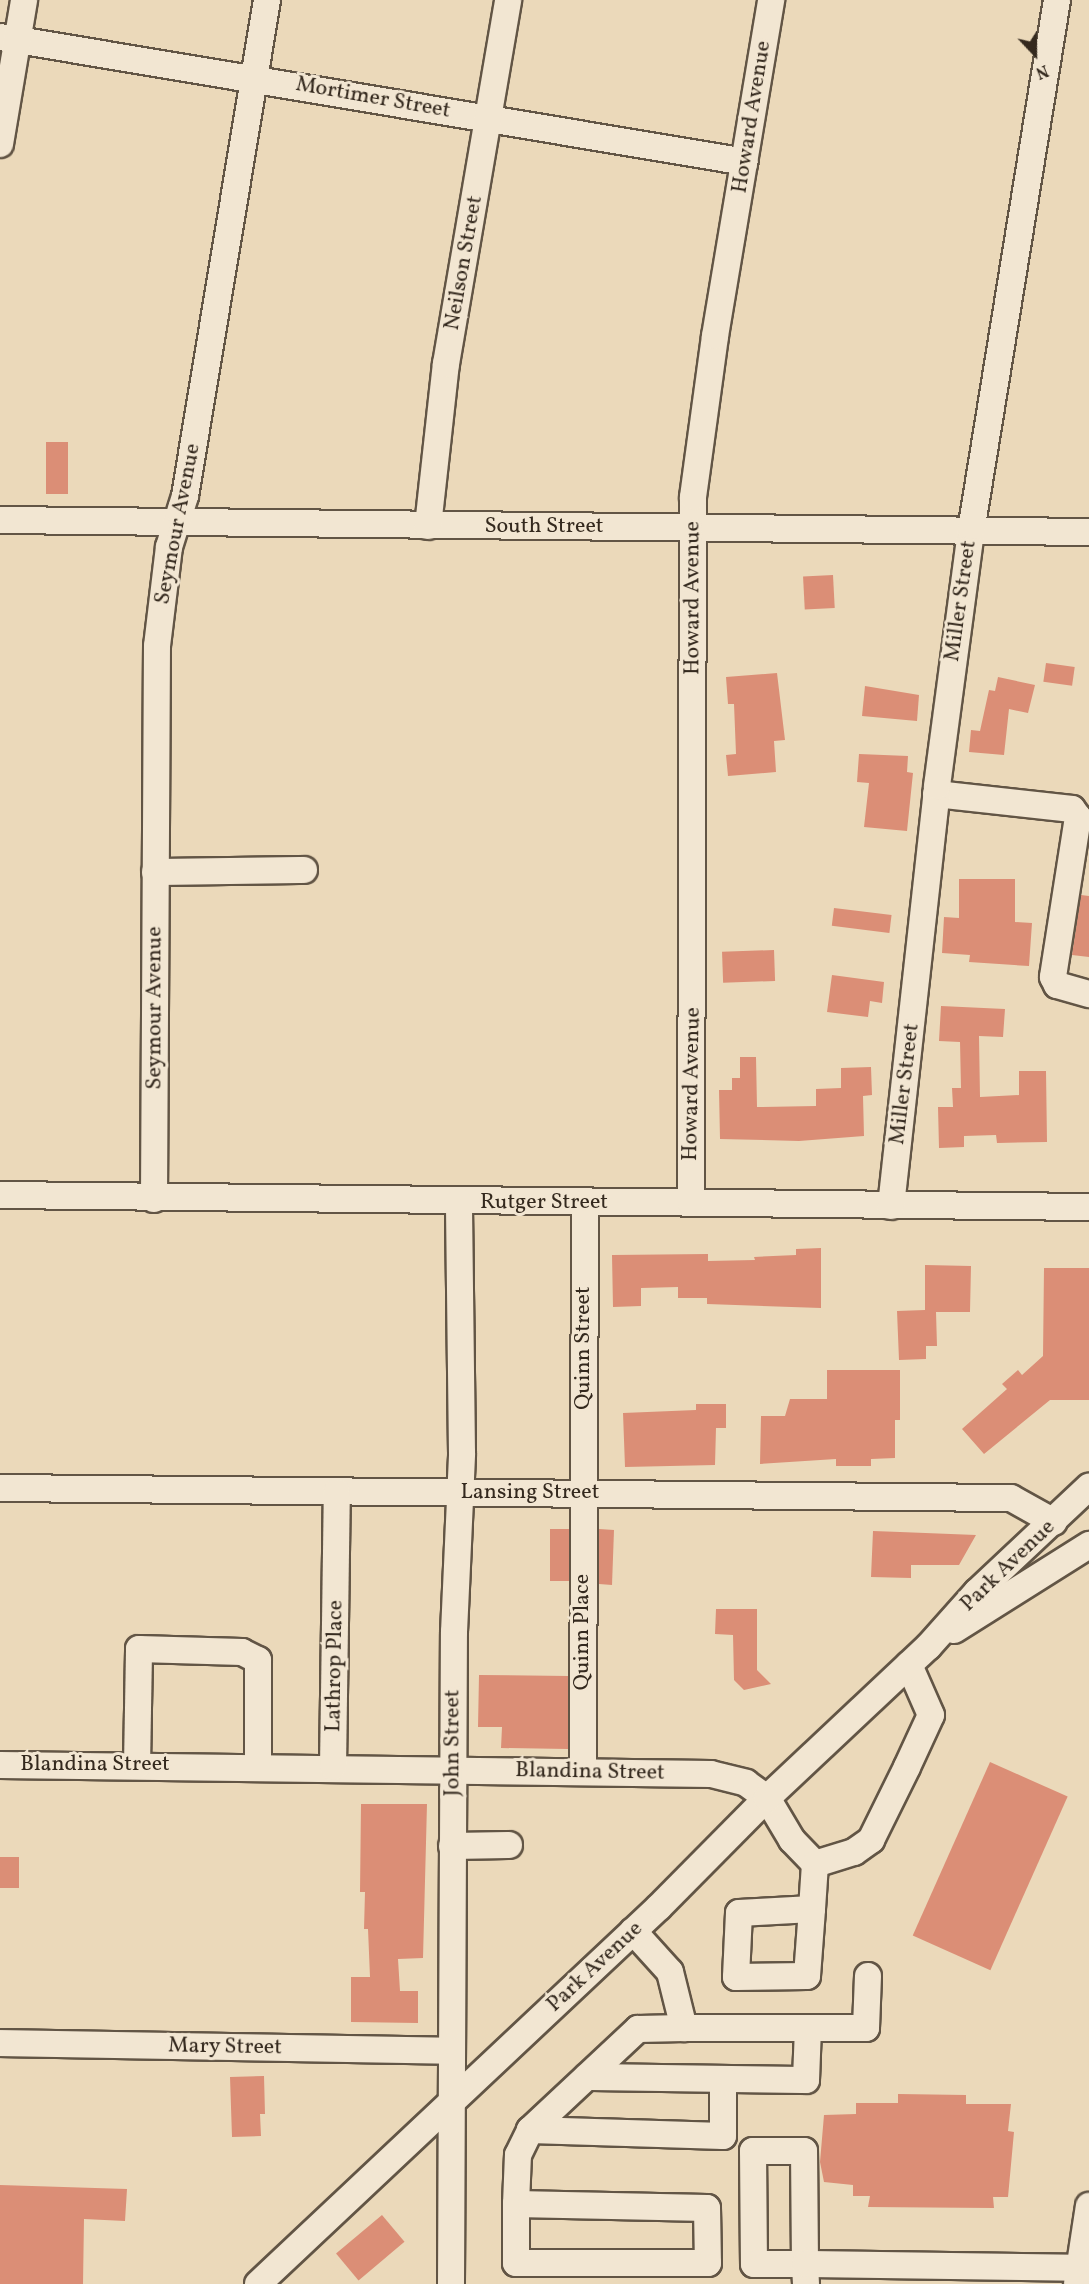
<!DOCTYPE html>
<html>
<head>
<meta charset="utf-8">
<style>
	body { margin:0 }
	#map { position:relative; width:1089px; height:2284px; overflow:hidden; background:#ebd9ba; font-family:Vollkorn,serif }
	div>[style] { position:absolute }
	.building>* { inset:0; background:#db8e76; transform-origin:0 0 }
	.roads { filter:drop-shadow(2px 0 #625545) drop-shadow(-2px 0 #625545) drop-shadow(0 2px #625545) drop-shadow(0 -2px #625545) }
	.minor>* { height:26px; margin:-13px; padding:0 13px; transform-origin:13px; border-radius:13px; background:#f2e6d2 }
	span { translate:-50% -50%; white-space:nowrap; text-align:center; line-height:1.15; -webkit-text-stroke:6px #f2e6d2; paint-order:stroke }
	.street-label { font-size:22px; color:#34291e }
	.north { position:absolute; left:1005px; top:24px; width:60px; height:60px; -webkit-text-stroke:4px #f2e6d2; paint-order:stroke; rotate:158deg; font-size:16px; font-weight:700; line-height:24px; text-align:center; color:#34291e }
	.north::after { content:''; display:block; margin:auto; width:21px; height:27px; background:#34291e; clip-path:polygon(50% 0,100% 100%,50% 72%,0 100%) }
</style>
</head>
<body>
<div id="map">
	<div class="building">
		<div style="left:46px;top:442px;width:22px;height:52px"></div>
		<div style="left:833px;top:575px;width:33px;height:30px;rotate:87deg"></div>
		<div style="left:1046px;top:663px;width:29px;height:19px;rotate:8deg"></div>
		<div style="clip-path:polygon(777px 673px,785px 740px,774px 741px,776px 772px,728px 776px,726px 755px,736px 754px,734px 704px,728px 704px,726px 677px)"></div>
		<div style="clip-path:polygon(998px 677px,1035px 685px,1028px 713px,1009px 709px,1004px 755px,969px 752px,971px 730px,980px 731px,989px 690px,995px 691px)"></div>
		<div style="clip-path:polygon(865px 686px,919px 695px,917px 721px,862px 716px)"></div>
		<div style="clip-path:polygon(859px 754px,908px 756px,907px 772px,913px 773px,907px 831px,864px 827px,869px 783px,857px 782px)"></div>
		<div style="clip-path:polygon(959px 879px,1015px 879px,1015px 922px,1032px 923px,1029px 966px,969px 962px,970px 955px,942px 953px,944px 917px,959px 918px)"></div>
		<div style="clip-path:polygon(1081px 895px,1089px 896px,1089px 957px,1072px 955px)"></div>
		<div style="left:834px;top:908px;width:58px;height:18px;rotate:7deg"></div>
		<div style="left:774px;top:950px;width:31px;height:52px;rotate:88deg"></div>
		<div style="clip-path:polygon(832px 975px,884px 982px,882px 1003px,870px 1001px,868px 1017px,827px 1012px)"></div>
		<div style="clip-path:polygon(941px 1006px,1005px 1009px,1003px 1037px,979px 1036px,980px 1097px,1019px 1095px,1019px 1071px,1046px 1071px,1047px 1142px,997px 1143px,996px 1135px,964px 1136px,964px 1147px,939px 1148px,938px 1107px,953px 1107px,952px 1088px,961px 1088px,960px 1042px,939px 1041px)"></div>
		<div style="clip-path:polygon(740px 1057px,756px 1057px,757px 1107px,816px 1106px,816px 1089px,841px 1088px,841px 1068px,871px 1067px,872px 1095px,863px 1096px,864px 1136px,799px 1141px,720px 1139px,719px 1090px,732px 1090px,732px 1078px,740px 1078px)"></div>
		<div style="clip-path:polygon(821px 1248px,821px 1308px,707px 1304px,707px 1298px,678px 1298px,678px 1287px,641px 1288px,641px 1306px,613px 1307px,612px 1255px,708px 1254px,708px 1261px,755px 1260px,754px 1257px,796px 1255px,796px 1249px)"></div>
		<div style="clip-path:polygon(925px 1265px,971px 1266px,970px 1312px,936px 1312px,937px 1346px,926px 1346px,926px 1359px,899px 1360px,897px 1311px,925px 1310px)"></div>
		<div style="clip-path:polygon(1044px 1268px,1089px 1268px,1089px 1400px,1050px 1400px,984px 1454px,962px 1429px,1007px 1389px,1002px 1384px,1018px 1370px,1022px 1375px,1043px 1356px)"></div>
		<div style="clip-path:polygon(827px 1370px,900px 1370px,900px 1420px,895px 1420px,895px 1458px,871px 1459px,871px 1466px,836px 1466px,836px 1459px,760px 1464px,761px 1416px,785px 1416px,790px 1399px,827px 1399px)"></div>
		<div style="clip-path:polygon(696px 1404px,726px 1404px,726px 1428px,716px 1428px,715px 1465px,625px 1467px,623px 1413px,696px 1410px)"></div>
		<div style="left:550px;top:1529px;width:19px;height:52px"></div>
		<div style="clip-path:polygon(599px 1529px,614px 1530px,612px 1585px,599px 1584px)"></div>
		<div style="clip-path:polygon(873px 1531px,900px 1532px,976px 1535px,959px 1565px,911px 1565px,911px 1578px,871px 1577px)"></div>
		<div style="clip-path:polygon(716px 1609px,757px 1609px,757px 1670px,771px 1684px,744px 1690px,734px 1680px,733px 1635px,715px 1634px)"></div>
		<div style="clip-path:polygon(479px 1675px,568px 1676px,568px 1749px,501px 1748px,502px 1727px,478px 1727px)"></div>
		<div style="left:990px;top:1762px;width:85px;height:190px;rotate:24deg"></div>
		<div style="clip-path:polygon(361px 1804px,427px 1804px,423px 1958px,398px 1959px,400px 1991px,418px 1991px,418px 2023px,351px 2022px,351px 1977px,370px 1977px,368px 1929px,364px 1929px,365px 1892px,360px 1892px)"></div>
		<div style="left:0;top:1857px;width:19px;height:31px"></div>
		<div style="clip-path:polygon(264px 2076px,265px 2114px,260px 2114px,261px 2136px,232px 2137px,230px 2077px)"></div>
		<div style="clip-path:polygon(898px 2094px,966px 2095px,966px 2104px,1011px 2104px,1008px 2131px,1014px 2132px,1008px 2197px,993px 2197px,994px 2208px,868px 2207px,870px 2196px,853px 2196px,853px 2185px,824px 2182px,820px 2162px,824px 2115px,856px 2114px,856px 2103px,898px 2103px)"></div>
		<div style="clip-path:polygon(0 2185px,127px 2189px,125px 2221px,84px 2219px,83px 2284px,0 2284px)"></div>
		<div style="left:382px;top:2215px;width:35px;height:60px;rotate:50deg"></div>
	</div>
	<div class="roads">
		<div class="minor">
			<div style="left:0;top:37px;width:755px;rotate:9.52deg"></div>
			<div style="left:0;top:144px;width:146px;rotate:-80.5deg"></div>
			<div style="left:0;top:520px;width:1089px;rotate:0.63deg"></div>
			<div style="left:428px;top:526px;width:163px;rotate:-83.7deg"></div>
			<div style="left:446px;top:364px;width:369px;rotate:-80.3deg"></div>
			<div style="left:936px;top:794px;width:137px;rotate:6.3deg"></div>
			<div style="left:1072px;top:809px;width:10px;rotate:53deg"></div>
			<div style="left:1078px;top:817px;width:162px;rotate:98.9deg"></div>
			<div style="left:1053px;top:977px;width:9px;rotate:63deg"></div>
			<div style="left:1057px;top:985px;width:33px;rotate:16deg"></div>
			<div style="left:155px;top:872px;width:149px;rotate:-0.8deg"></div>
			<div style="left:0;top:1195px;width:1089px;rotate:0.63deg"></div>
			<div style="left:154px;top:1199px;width:553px;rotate:-89.69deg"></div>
			<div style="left:157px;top:646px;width:100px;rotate:-83.1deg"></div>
			<div style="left:169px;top:547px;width:53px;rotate:-72.6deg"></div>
			<div style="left:185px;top:496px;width:503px;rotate:-80.61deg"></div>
			<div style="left:691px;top:1203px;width:706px;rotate:-89.84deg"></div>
			<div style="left:693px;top:497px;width:162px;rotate:-82.2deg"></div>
			<div style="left:715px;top:336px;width:341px;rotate:-80.5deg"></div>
			<div style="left:891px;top:1206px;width:423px;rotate:-83.7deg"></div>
			<div style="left:937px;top:786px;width:257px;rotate:-82.4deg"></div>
			<div style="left:971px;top:531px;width:538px;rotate:-80.8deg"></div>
			<div style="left:0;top:1488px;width:1011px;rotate:0.57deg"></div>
			<div style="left:1011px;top:1498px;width:49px;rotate:29.2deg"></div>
			<div style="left:954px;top:1630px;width:160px;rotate:-32.2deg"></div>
			<div style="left:0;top:1765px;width:711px;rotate:0.73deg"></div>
			<div style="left:711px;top:1774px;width:36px;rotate:14deg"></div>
			<div style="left:746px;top:1783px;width:26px;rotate:36deg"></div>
			<div style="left:767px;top:1798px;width:49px;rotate:59.2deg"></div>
			<div style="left:792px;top:1840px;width:33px;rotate:46deg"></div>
			<div style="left:815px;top:1864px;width:41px;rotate:-17.1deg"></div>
			<div style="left:854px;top:1852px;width:21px;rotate:-35deg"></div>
			<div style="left:871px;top:1840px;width:81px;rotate:-63.7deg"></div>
			<div style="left:907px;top:1767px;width:57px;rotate:-65.2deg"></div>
			<div style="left:931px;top:1715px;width:55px;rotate:-113.7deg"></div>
			<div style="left:137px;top:1766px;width:117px;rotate:-89deg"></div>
			<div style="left:139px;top:1649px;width:103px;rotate:1.7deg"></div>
			<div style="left:242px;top:1652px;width:18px;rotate:27deg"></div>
			<div style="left:258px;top:1660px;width:106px;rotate:90deg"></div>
			<div style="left:333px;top:1767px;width:275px;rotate:-89.2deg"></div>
			<div style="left:583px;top:1771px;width:568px;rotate:-89.8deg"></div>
			<div style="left:452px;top:1846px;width:57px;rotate:-1deg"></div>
			<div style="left:812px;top:1909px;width:73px;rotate:176.9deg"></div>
			<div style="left:739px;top:1913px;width:64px;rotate:92.7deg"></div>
			<div style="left:736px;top:1977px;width:71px;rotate:-0.8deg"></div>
			<div style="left:807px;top:1976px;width:67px;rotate:-85.7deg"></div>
			<div style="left:812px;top:1909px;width:45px;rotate:-86.2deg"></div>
			<div style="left:633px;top:1931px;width:55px;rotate:47.9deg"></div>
			<div style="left:670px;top:1972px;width:58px;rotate:76deg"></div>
			<div style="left:684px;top:2028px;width:182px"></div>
			<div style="left:866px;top:2028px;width:52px;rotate:-87.8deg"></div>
			<div style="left:0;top:2043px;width:451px;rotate:1deg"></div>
			<div style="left:587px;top:2077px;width:219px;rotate:0.8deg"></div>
			<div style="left:806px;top:2080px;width:52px;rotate:-87.8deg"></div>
			<div style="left:530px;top:2130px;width:193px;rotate:1.8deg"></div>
			<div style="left:723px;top:2136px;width:57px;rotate:-90deg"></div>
			<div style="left:516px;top:2204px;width:191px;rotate:1.2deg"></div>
			<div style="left:707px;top:2208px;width:55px;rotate:89deg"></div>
			<div style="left:708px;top:2263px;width:192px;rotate:180deg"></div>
			<div style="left:516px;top:2263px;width:59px;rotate:-90deg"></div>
			<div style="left:516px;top:2204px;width:49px;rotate:-87.7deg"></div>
			<div style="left:518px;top:2155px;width:28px;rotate:-64deg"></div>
			<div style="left:530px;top:2130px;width:148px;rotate:-43.1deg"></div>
			<div style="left:638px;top:2029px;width:46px;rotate:-1.2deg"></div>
			<div style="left:258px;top:2284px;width:550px;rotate:-43.23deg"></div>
			<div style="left:659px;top:1907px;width:153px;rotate:-45.3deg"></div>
			<div style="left:767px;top:1798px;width:221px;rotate:-43.2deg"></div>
			<div style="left:928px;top:1647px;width:74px;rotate:-48.3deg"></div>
			<div style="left:977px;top:1592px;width:154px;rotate:-43.2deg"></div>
			<div style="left:451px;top:2284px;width:652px;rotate:-89.74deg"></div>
			<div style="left:454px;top:1632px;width:179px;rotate:-87.4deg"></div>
			<div style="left:462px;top:1453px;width:251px;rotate:-90.7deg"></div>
			<div style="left:806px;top:2284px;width:20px;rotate:-93deg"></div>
			<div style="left:805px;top:2264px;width:113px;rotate:-90.5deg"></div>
			<div style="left:804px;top:2151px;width:51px;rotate:180deg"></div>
			<div style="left:753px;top:2151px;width:113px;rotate:89.5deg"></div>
			<div style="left:754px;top:2264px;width:51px"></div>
			<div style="left:805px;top:2264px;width:274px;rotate:0.8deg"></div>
			<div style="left:1077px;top:2284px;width:79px;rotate:-81.3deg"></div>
		</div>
	</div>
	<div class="street-label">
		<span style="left:373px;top:98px;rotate:10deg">Mortimer Street</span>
		<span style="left:752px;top:117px;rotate:-81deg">Howard Avenue</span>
		<span style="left:464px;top:263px;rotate:-80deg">Neilson Street</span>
		<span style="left:178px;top:524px;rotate:-79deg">Seymour Avenue</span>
		<span style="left:544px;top:527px">South Street</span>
		<span style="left:693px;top:598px;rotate:-90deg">Howard Avenue</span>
		<span style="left:961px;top:601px;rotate:-82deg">Miller Street</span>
		<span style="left:155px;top:1008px;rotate:-90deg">Seymour Avenue</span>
		<span style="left:692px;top:1084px;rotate:-89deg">Howard Avenue</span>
		<span style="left:905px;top:1084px;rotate:-83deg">Miller Street</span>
		<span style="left:544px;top:1203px">Rutger Street</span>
		<span style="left:584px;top:1348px;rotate:-90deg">Quinn Street</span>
		<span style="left:530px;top:1493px">Lansing Street</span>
		<span style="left:1008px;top:1566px;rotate:-44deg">Park Avenue</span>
		<span style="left:583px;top:1632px;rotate:-90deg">Quinn Place</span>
		<span style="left:335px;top:1666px;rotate:-89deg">Lathrop Place</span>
		<span style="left:453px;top:1743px;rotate:-90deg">John Street</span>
		<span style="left:95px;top:1765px">Blandina Street</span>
		<span style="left:590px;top:1772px;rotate:1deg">Blandina Street</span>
		<span style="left:595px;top:1967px;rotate:-43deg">Park Avenue</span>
		<span style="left:225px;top:2047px;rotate:1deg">Mary Street</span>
	</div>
	<div class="north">N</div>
</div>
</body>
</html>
